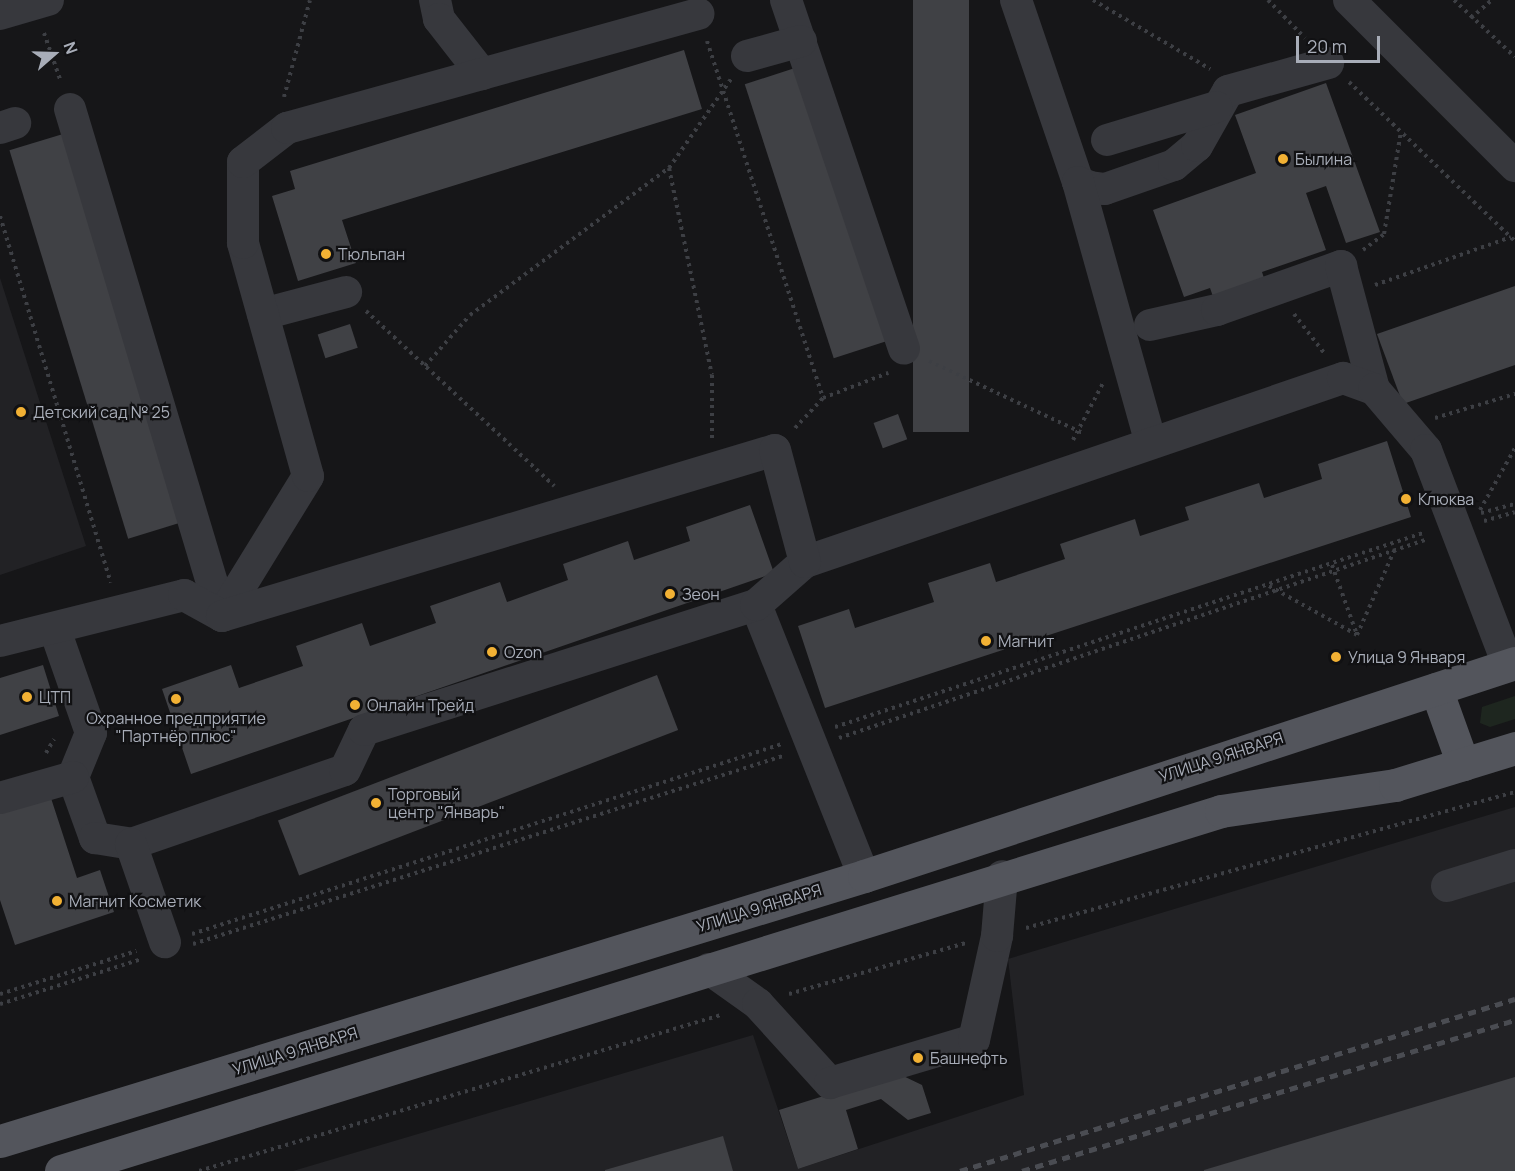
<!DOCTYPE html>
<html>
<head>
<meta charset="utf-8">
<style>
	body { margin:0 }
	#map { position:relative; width:1515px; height:1171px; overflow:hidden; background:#161618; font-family:Manrope,sans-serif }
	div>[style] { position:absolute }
	.built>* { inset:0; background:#222225 }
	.green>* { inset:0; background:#1e261f }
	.building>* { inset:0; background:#404145; transform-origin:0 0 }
	.path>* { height:4px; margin-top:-2px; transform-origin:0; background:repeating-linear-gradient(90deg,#3d3f44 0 3px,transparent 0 7.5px) }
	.minor>* { height:32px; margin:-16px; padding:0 16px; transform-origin:16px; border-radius:16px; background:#37383d }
	.major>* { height:33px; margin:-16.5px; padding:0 16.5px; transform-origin:16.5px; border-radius:16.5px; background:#53555c }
	.rail>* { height:4.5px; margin-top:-2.25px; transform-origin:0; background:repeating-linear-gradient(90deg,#4a4c52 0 8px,transparent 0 14px) }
	.dots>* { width:16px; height:16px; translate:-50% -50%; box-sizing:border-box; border:3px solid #111113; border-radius:50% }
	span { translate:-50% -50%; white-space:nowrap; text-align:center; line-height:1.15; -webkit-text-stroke:4.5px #111113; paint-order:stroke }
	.poi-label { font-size:16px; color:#a8adb8 }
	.left { translate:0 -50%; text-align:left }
	.street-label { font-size:16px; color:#a8adb8 }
	.north { position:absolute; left:24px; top:24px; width:60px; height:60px; -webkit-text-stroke:4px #111113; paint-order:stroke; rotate:70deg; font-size:16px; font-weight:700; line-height:24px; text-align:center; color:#a8adb8 }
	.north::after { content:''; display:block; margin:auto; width:21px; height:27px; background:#a8adb8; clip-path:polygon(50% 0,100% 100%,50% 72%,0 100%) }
	.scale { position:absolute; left:1296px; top:36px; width:84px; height:27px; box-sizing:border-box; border:3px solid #a8adb8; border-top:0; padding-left:8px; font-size:18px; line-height:21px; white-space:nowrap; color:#a8adb8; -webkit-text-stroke:4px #111113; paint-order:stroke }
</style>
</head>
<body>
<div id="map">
	<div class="built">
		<div style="clip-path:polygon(0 278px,86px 546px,0 575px)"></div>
		<div style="clip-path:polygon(1515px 807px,1515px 1171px,293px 1171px,753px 1035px,798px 1169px,1024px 1095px,1008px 959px)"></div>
	</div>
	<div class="green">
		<div style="clip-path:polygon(1515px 696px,1515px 719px,1490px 727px,1480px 723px,1482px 707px)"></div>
	</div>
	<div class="building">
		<div style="left:913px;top:0;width:56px;height:432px"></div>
		<div style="clip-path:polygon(684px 50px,702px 109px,342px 220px,356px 263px,298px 281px,272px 196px,295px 189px,290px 171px)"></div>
		<div style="left:798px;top:67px;width:288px;height:56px;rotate:72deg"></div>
		<div style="clip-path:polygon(1326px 83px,1380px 232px,1346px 243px,1326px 186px,1306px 193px,1326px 250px,1262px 272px,1268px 290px,1217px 308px,1210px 288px,1184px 297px,1153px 210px,1256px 173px,1235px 115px)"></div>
		<div style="left:63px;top:134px;width:406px;height:56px;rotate:73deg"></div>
		<div style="clip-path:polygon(1515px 286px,1515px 365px,1403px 404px,1377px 334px)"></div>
		<div style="left:350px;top:324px;width:25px;height:34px;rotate:72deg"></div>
		<div style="left:898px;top:414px;width:27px;height:26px;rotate:70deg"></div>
		<div style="clip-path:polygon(1387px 441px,1411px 517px,825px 708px,798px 626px,849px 609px,855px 628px,934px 602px,928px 583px,990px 563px,996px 582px,1065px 559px,1060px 544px,1135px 519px,1140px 536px,1189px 520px,1185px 507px,1259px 483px,1264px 498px,1322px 479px,1318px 464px)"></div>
		<div style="clip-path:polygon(750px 505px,774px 573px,191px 774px,162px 689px,231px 665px,239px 688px,303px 666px,296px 646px,362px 623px,370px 646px,436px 623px,430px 606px,500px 582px,507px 602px,568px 580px,563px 564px,628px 541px,634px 560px,690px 541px,686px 527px)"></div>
		<div style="clip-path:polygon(43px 665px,59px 716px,0 735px,0 678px)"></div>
		<div style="left:657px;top:675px;width:59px;height:406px;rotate:69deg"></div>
		<div style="clip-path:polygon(50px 795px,77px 878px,100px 870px,114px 912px,15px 945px,0 900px,0 811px)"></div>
		<div style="clip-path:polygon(897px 1073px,922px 1085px,931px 1113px,908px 1120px,881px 1099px,846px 1110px,858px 1149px,798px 1169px,779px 1110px)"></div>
		<div style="clip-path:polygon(1515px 1077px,1515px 1171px,1204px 1171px,1204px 1170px)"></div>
		<div style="clip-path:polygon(723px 1136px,733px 1171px,605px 1171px,605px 1170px)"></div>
	</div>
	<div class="path">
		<div style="left:1093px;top:0;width:136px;rotate:30.5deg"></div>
		<div style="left:1268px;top:0;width:53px;rotate:45.8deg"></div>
		<div style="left:1454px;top:0;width:83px;rotate:43.1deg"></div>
		<div style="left:1471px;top:18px;width:28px;rotate:-41deg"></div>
		<div style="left:44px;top:33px;width:52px;rotate:70.9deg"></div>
		<div style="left:707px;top:41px;width:375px;rotate:72deg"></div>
		<div style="left:823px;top:398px;width:70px;rotate:-21deg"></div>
		<div style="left:1349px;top:82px;width:230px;rotate:43.8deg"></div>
		<div style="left:284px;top:97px;width:100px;rotate:-75deg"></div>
		<div style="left:669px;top:168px;width:211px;rotate:78.3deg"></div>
		<div style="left:712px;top:375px;width:63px;rotate:90deg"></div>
		<div style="left:0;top:216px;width:383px;rotate:73.2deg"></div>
		<div style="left:1363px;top:250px;width:26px;rotate:-37deg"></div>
		<div style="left:1384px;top:234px;width:104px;rotate:-80.6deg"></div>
		<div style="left:1375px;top:285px;width:144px;rotate:-19.4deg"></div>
		<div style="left:366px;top:311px;width:257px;rotate:42.9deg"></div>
		<div style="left:1294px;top:314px;width:49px;rotate:52.4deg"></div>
		<div style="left:929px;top:361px;width:172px;rotate:25.1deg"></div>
		<div style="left:425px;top:366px;width:68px;rotate:-48.6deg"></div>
		<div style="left:470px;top:315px;width:247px;rotate:-36.5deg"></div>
		<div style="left:669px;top:168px;width:108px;rotate:-55.1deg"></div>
		<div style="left:1435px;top:418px;width:84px;rotate:-16.7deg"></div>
		<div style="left:795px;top:428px;width:41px;rotate:-47deg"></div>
		<div style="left:1073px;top:440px;width:64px;rotate:-62.2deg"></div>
		<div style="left:1480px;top:510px;width:71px;rotate:-60.6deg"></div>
		<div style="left:1481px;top:513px;width:35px;rotate:-15deg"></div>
		<div style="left:1484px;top:521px;width:32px;rotate:-16deg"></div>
		<div style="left:1332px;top:565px;width:74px;rotate:70.3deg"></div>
		<div style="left:1269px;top:586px;width:101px;rotate:29.1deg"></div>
		<div style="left:1357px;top:635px;width:94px;rotate:-66.2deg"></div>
		<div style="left:835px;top:727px;width:622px;rotate:-18.26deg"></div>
		<div style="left:839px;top:738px;width:622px;rotate:-18.67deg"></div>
		<div style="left:46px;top:753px;width:16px;rotate:-60deg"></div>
		<div style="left:1026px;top:928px;width:508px;rotate:-15.54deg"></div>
		<div style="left:192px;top:934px;width:620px;rotate:-17.85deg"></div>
		<div style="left:193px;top:944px;width:622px;rotate:-17.68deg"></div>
		<div style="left:0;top:994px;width:143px;rotate:-17.5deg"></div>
		<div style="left:789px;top:994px;width:184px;rotate:-16.1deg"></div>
		<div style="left:0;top:1004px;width:149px;rotate:-17.6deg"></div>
		<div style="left:199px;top:1171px;width:545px;rotate:-16.64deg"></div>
	</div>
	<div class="minor">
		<div style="left:435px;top:0;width:19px;rotate:78deg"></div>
		<div style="left:439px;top:19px;width:70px;rotate:52deg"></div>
		<div style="left:786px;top:0;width:368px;rotate:71.3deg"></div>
		<div style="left:1016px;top:0;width:192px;rotate:71.2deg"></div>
		<div style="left:1078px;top:182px;width:13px;rotate:23deg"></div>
		<div style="left:1090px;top:187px;width:15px;rotate:8deg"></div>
		<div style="left:1105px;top:189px;width:73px;rotate:-19.2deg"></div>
		<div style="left:1174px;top:165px;width:30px;rotate:-40deg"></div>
		<div style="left:1197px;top:146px;width:63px;rotate:-60.6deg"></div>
		<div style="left:1228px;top:91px;width:104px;rotate:-15.6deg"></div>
		<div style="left:1349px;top:0;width:235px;rotate:45deg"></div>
		<div style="left:0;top:14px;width:50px;rotate:-16.3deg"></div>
		<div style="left:747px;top:56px;width:56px;rotate:-15.5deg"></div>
		<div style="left:70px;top:109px;width:529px;rotate:73.31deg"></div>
		<div style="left:0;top:128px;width:16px;rotate:-18deg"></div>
		<div style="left:1107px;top:140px;width:114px;rotate:-16.8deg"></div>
		<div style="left:1078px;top:182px;width:268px;rotate:74.4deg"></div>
		<div style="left:263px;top:314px;width:86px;rotate:-14.8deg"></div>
		<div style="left:1150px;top:325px;width:69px;rotate:-12.6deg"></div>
		<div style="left:1217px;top:310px;width:132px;rotate:-19.5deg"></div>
		<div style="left:1341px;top:266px;width:127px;rotate:75deg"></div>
		<div style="left:756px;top:605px;width:292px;rotate:68.3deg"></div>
		<div style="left:222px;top:616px;width:164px;rotate:-58.4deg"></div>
		<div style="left:308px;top:476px;width:242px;rotate:-105.6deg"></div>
		<div style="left:243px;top:243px;width:81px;rotate:-90deg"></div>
		<div style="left:243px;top:162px;width:56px;rotate:-37.7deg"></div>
		<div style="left:287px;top:128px;width:427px;rotate:-15.5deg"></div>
		<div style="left:55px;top:630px;width:109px;rotate:70.7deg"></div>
		<div style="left:91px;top:733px;width:48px;rotate:112.2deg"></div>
		<div style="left:73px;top:777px;width:65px;rotate:70.2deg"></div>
		<div style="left:95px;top:838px;width:36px;rotate:9deg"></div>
		<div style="left:131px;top:844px;width:226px;rotate:-19.1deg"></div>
		<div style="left:345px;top:770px;width:44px;rotate:-64.6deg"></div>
		<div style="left:364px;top:730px;width:411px;rotate:-17.7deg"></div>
		<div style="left:756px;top:605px;width:65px;rotate:-41.3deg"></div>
		<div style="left:805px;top:562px;width:569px;rotate:-18.88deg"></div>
		<div style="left:1343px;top:378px;width:33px;rotate:20deg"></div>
		<div style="left:1374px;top:389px;width:80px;rotate:49.6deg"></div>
		<div style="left:1426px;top:450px;width:230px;rotate:69.1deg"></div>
		<div style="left:0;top:641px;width:190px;rotate:-14deg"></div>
		<div style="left:184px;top:595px;width:43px;rotate:28.9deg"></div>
		<div style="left:222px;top:616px;width:577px;rotate:-16.71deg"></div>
		<div style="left:775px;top:450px;width:116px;rotate:75deg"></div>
		<div style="left:0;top:798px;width:76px;rotate:-16deg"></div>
		<div style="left:131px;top:844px;width:104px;rotate:70.9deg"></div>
		<div style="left:1447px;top:886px;width:71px;rotate:-17.2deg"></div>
		<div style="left:709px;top:969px;width:60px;rotate:35.5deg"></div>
		<div style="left:758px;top:1004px;width:107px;rotate:47.7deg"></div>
		<div style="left:830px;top:1083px;width:150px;rotate:-16.6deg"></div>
		<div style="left:974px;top:1040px;width:107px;rotate:-77.5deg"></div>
		<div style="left:997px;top:936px;width:60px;rotate:-85.2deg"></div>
	</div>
	<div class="major">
		<div style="left:1436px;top:689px;width:80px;rotate:70.2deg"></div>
		<div style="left:0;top:1141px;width:904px;rotate:-17.05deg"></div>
		<div style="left:864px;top:876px;width:685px;rotate:-18.12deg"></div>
		<div style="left:61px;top:1171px;width:1215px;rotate:-17.24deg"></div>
		<div style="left:1221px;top:811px;width:176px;rotate:-8.5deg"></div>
		<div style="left:1395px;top:785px;width:126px;rotate:-17.1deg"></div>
	</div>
	<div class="rail">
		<div style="left:960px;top:1171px;width:581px;rotate:-17.22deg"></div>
		<div style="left:1022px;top:1171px;width:516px;rotate:-17.03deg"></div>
	</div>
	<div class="dots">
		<div style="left:1283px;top:159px;background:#f2b134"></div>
		<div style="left:326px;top:254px;background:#f2b134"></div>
		<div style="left:21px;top:412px;background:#f2b134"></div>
		<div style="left:1406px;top:499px;background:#f2b134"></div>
		<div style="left:670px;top:594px;background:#f2b134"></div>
		<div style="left:986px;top:641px;background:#f2b134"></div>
		<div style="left:492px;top:652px;background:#f2b134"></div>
		<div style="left:1336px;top:657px;background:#f2b134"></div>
		<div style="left:27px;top:697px;background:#f2b134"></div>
		<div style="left:176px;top:699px;background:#f2b134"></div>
		<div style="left:355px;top:705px;background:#f2b134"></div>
		<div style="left:376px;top:803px;background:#f2b134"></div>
		<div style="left:57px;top:901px;background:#f2b134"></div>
		<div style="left:918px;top:1058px;background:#f2b134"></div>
	</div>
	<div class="poi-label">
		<span class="left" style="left:1295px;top:159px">Былина</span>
		<span class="left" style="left:338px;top:254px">Тюльпан</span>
		<span class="left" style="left:33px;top:412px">Детский сад № 25</span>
		<span class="left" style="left:1418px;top:499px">Клюква</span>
		<span class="left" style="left:682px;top:594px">Зеон</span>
		<span class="left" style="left:998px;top:641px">Магнит</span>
		<span class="left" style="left:504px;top:652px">Ozon</span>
		<span class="left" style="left:1348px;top:657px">Улица 9 Января</span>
		<span class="left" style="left:39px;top:697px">ЦТП</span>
		<span class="left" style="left:367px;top:705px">Онлайн Трейд</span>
		<span style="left:176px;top:727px">Охранное предприятие<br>"Партнёр плюс"</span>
		<span class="left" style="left:388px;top:803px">Торговый<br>центр "Январь"</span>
		<span class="left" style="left:69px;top:901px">Магнит Косметик</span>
		<span class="left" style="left:930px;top:1058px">Башнефть</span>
	</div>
	<div class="street-label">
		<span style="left:1221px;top:757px;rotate:-18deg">УЛИЦА 9 ЯНВАРЯ</span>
		<span style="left:759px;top:908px;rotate:-17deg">УЛИЦА 9 ЯНВАРЯ</span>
		<span style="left:295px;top:1051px;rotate:-17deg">УЛИЦА 9 ЯНВАРЯ</span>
	</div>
	<div class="north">N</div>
	<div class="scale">20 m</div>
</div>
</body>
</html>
